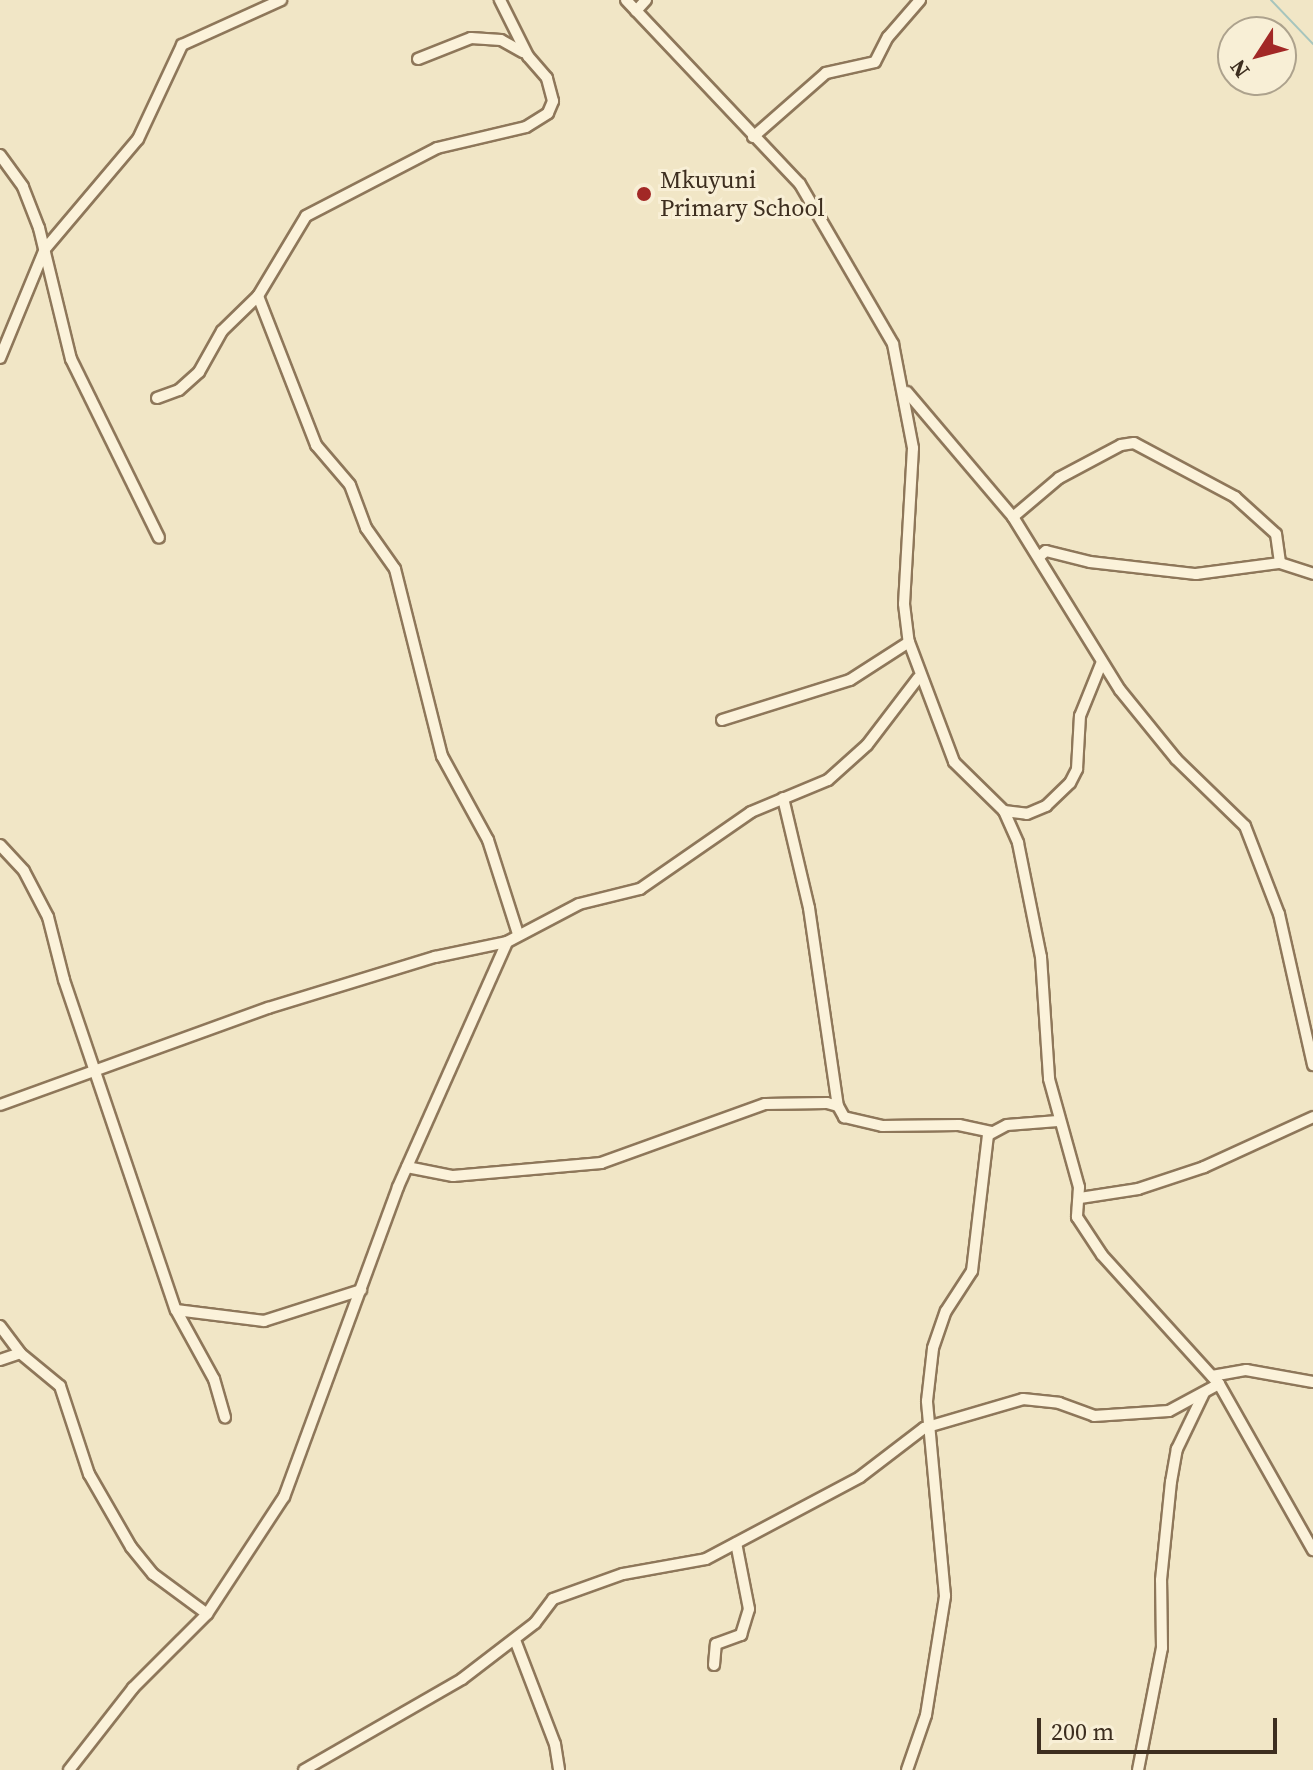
<!DOCTYPE html>
<html>
<head>
<meta charset="utf-8">
<style>
	body { margin:0 }
	#map { position:relative; width:1313px; height:1770px; overflow:hidden; background:#f1e6c6; font-family:"Source Serif 4",serif }
	div>[style] { position:absolute }
	.stream>* { height:2px; margin:-1px; padding:0 1px; transform-origin:1px; border-radius:1px; background:#a7c5bd }
	.roads { filter:drop-shadow(2px 0 #8e775a) drop-shadow(-2px 0 #8e775a) drop-shadow(0 2px #8e775a) drop-shadow(0 -2px #8e775a) }
	.street>* { height:10px; margin:-5px; padding:0 5px; transform-origin:5px; border-radius:5px; background:#fbf2da }
	.dots>* { width:22px; height:22px; translate:-50% -50%; box-sizing:border-box; border:4px solid #f8efd6; border-radius:50% }
	span { translate:-50% -50%; white-space:nowrap; text-align:center; line-height:1.15; -webkit-text-stroke:6px #f8efd6; paint-order:stroke }
	.poi-label { font-size:24px; color:#3d2e1f }
	.left { translate:0 -50%; text-align:left }
	.north { position:absolute; left:1217px; top:16px; width:80px; height:80px; box-sizing:border-box; background:#f8efd6; border:2px solid #ada28d; border-radius:50%; rotate:234deg; font-size:22px; font-weight:700; line-height:32px; text-align:center; color:#3d2e1f }
	.north::after { content:''; display:block; margin:auto; width:28px; height:36px; background:#a22826; clip-path:polygon(50% 0,100% 100%,50% 72%,0 100%) }
	.scale { position:absolute; left:1037px; top:1718px; width:240px; height:36px; box-sizing:border-box; border:4px solid #3d2e1f; border-top:0; padding-left:10px; font-size:24px; line-height:28px; white-space:nowrap; color:#3d2e1f; -webkit-text-stroke:6px #f8efd6; paint-order:stroke }
</style>
</head>
<body>
<div id="map">
	<div class="stream">
		<div style="left:1271px;top:0;width:61px;rotate:46.3deg"></div>
	</div>
	<div class="roads">
		<div class="street">
			<div style="left:626px;top:0;width:253px;rotate:46.6deg"></div>
			<div style="left:800px;top:184px;width:185px;rotate:59.8deg"></div>
			<div style="left:893px;top:344px;width:106px;rotate:79.1deg"></div>
			<div style="left:913px;top:448px;width:156px;rotate:93.3deg"></div>
			<div style="left:904px;top:604px;width:38px;rotate:83deg"></div>
			<div style="left:909px;top:642px;width:128px;rotate:69.4deg"></div>
			<div style="left:954px;top:762px;width:70px;rotate:44.4deg"></div>
			<div style="left:1004px;top:811px;width:35px;rotate:66deg"></div>
			<div style="left:1018px;top:843px;width:116px;rotate:78.6deg"></div>
			<div style="left:1041px;top:957px;width:122px;rotate:86.2deg"></div>
			<div style="left:1049px;top:1079px;width:112px;rotate:74.5deg"></div>
			<div style="left:1079px;top:1187px;width:30px;rotate:94deg"></div>
			<div style="left:1077px;top:1217px;width:45px;rotate:56.7deg"></div>
			<div style="left:1102px;top:1255px;width:174px;rotate:47.8deg"></div>
			<div style="left:1219px;top:1384px;width:191px;rotate:60.5deg"></div>
			<div style="left:636px;top:11px;width:15px;rotate:-48deg"></div>
			<div style="left:418px;top:59px;width:57px;rotate:-21.6deg"></div>
			<div style="left:471px;top:38px;width:30px;rotate:4deg"></div>
			<div style="left:501px;top:40px;width:25px;rotate:29deg"></div>
			<div style="left:753px;top:137px;width:97px;rotate:-41.2deg"></div>
			<div style="left:826px;top:73px;width:50px;rotate:-12.7deg"></div>
			<div style="left:875px;top:62px;width:28px;rotate:-63deg"></div>
			<div style="left:888px;top:37px;width:49px;rotate:-49.1deg"></div>
			<div style="left:0;top:155px;width:39px;rotate:54deg"></div>
			<div style="left:23px;top:187px;width:44px;rotate:68.7deg"></div>
			<div style="left:39px;top:228px;width:135px;rotate:76.3deg"></div>
			<div style="left:71px;top:359px;width:199px;rotate:63.8deg"></div>
			<div style="left:258px;top:296px;width:160px;rotate:68.7deg"></div>
			<div style="left:316px;top:445px;width:52px;rotate:49.6deg"></div>
			<div style="left:350px;top:485px;width:46px;rotate:69.6deg"></div>
			<div style="left:366px;top:528px;width:50px;rotate:54.7deg"></div>
			<div style="left:395px;top:569px;width:193px;rotate:75.9deg"></div>
			<div style="left:442px;top:756px;width:96px;rotate:61.3deg"></div>
			<div style="left:488px;top:840px;width:99px;rotate:72.3deg"></div>
			<div style="left:0;top:358px;width:118px;rotate:-67.6deg"></div>
			<div style="left:45px;top:249px;width:144px;rotate:-49.8deg"></div>
			<div style="left:138px;top:139px;width:104px;rotate:-64.9deg"></div>
			<div style="left:182px;top:45px;width:109px;rotate:-24.4deg"></div>
			<div style="left:907px;top:392px;width:164px;rotate:49.7deg"></div>
			<div style="left:1013px;top:517px;width:203px;rotate:58.3deg"></div>
			<div style="left:1120px;top:690px;width:89px;rotate:50.9deg"></div>
			<div style="left:1176px;top:759px;width:96px;rotate:44.2deg"></div>
			<div style="left:1245px;top:826px;width:94px;rotate:68.9deg"></div>
			<div style="left:1279px;top:914px;width:155px;rotate:77.3deg"></div>
			<div style="left:157px;top:398px;width:23px;rotate:-20deg"></div>
			<div style="left:179px;top:390px;width:27px;rotate:-42deg"></div>
			<div style="left:199px;top:372px;width:47px;rotate:-60.7deg"></div>
			<div style="left:222px;top:331px;width:50px;rotate:-44.2deg"></div>
			<div style="left:258px;top:296px;width:93px;rotate:-59deg"></div>
			<div style="left:306px;top:216px;width:148px;rotate:-27.4deg"></div>
			<div style="left:437px;top:148px;width:91px;rotate:-13.3deg"></div>
			<div style="left:526px;top:127px;width:26px;rotate:-32deg"></div>
			<div style="left:548px;top:113px;width:13px;rotate:-67deg"></div>
			<div style="left:553px;top:101px;width:24px;rotate:-105deg"></div>
			<div style="left:547px;top:78px;width:29px;rotate:-131deg"></div>
			<div style="left:528px;top:56px;width:63px;rotate:-116.6deg"></div>
			<div style="left:1013px;top:517px;width:60px;rotate:-40.3deg"></div>
			<div style="left:1059px;top:478px;width:70px;rotate:-28deg"></div>
			<div style="left:1121px;top:445px;width:13px;rotate:-9deg"></div>
			<div style="left:1134px;top:443px;width:115px;rotate:28.1deg"></div>
			<div style="left:1235px;top:497px;width:55px;rotate:42.1deg"></div>
			<div style="left:1276px;top:534px;width:29px;rotate:82deg"></div>
			<div style="left:1039px;top:557px;width:9px;rotate:-41deg"></div>
			<div style="left:1046px;top:551px;width:45px;rotate:14deg"></div>
			<div style="left:1090px;top:562px;width:107px;rotate:6.5deg"></div>
			<div style="left:1196px;top:574px;width:85px;rotate:-7.5deg"></div>
			<div style="left:1280px;top:563px;width:35px;rotate:18deg"></div>
			<div style="left:722px;top:720px;width:134px;rotate:-17.4deg"></div>
			<div style="left:850px;top:680px;width:70px;rotate:-32.8deg"></div>
			<div style="left:783px;top:798px;width:113px;rotate:76.7deg"></div>
			<div style="left:809px;top:908px;width:200px;rotate:81.7deg"></div>
			<div style="left:1004px;top:811px;width:23px;rotate:7deg"></div>
			<div style="left:1027px;top:814px;width:21px;rotate:-23deg"></div>
			<div style="left:1046px;top:806px;width:33px;rotate:-44deg"></div>
			<div style="left:1070px;top:783px;width:16px;rotate:-63deg"></div>
			<div style="left:1077px;top:769px;width:53px;rotate:-86.8deg"></div>
			<div style="left:1080px;top:716px;width:56px;rotate:-68deg"></div>
			<div style="left:0;top:845px;width:35px;rotate:47deg"></div>
			<div style="left:24px;top:871px;width:52px;rotate:62.4deg"></div>
			<div style="left:48px;top:917px;width:65px;rotate:75.7deg"></div>
			<div style="left:64px;top:980px;width:348px;rotate:71.3deg"></div>
			<div style="left:176px;top:1310px;width:79px;rotate:61.2deg"></div>
			<div style="left:214px;top:1379px;width:40px;rotate:74deg"></div>
			<div style="left:0;top:1105px;width:285px;rotate:-19.9deg"></div>
			<div style="left:268px;top:1008px;width:175px;rotate:-17deg"></div>
			<div style="left:435px;top:957px;width:74px;rotate:-11.8deg"></div>
			<div style="left:407px;top:1167px;width:47px;rotate:11.1deg"></div>
			<div style="left:453px;top:1176px;width:149px;rotate:-5deg"></div>
			<div style="left:601px;top:1163px;width:174px;rotate:-19.8deg"></div>
			<div style="left:765px;top:1104px;width:62px;rotate:-0.9deg"></div>
			<div style="left:827px;top:1103px;width:11px;rotate:15deg"></div>
			<div style="left:838px;top:1106px;width:13px;rotate:61deg"></div>
			<div style="left:844px;top:1117px;width:39px;rotate:13deg"></div>
			<div style="left:882px;top:1126px;width:77px;rotate:-0.7deg"></div>
			<div style="left:959px;top:1125px;width:34px;rotate:12deg"></div>
			<div style="left:1080px;top:1198px;width:59px;rotate:-8.8deg"></div>
			<div style="left:1138px;top:1189px;width:70px;rotate:-18.4deg"></div>
			<div style="left:1204px;top:1167px;width:120px;rotate:-24.6deg"></div>
			<div style="left:176px;top:1310px;width:89px;rotate:7.1deg"></div>
			<div style="left:264px;top:1321px;width:102px;rotate:-17.7deg"></div>
			<div style="left:0;top:1326px;width:34px;rotate:53deg"></div>
			<div style="left:20px;top:1353px;width:52px;rotate:39.5deg"></div>
			<div style="left:60px;top:1386px;width:93px;rotate:71.8deg"></div>
			<div style="left:89px;top:1474px;width:84px;rotate:60.1deg"></div>
			<div style="left:131px;top:1547px;width:35px;rotate:51deg"></div>
			<div style="left:153px;top:1574px;width:67px;rotate:36.5deg"></div>
			<div style="left:0;top:1360px;width:21px;rotate:-19deg"></div>
			<div style="left:1212px;top:1376px;width:35px;rotate:-10deg"></div>
			<div style="left:1246px;top:1370px;width:68px;rotate:10.2deg"></div>
			<div style="left:515px;top:1640px;width:111px;rotate:69deg"></div>
			<div style="left:555px;top:1744px;width:26px;rotate:81deg"></div>
			<div style="left:714px;top:1665px;width:21px;rotate:-85deg"></div>
			<div style="left:716px;top:1644px;width:27px;rotate:-20deg"></div>
			<div style="left:741px;top:1635px;width:27px;rotate:-73deg"></div>
			<div style="left:749px;top:1609px;width:67px;rotate:-101.1deg"></div>
			<div style="left:69px;top:1770px;width:104px;rotate:-52deg"></div>
			<div style="left:133px;top:1688px;width:105px;rotate:-45deg"></div>
			<div style="left:207px;top:1614px;width:140px;rotate:-56.7deg"></div>
			<div style="left:284px;top:1497px;width:330px;rotate:-69.8deg"></div>
			<div style="left:398px;top:1187px;width:268px;rotate:-66deg"></div>
			<div style="left:507px;top:942px;width:81px;rotate:-27.8deg"></div>
			<div style="left:579px;top:904px;width:63px;rotate:-13.8deg"></div>
			<div style="left:640px;top:889px;width:135px;rotate:-34.7deg"></div>
			<div style="left:751px;top:812px;width:83px;rotate:-22.6deg"></div>
			<div style="left:828px;top:780px;width:52px;rotate:-41.9deg"></div>
			<div style="left:867px;top:745px;width:84px;rotate:-52.7deg"></div>
			<div style="left:304px;top:1770px;width:182px;rotate:-29.9deg"></div>
			<div style="left:462px;top:1679px;width:92px;rotate:-37.5deg"></div>
			<div style="left:535px;top:1623px;width:30px;rotate:-53deg"></div>
			<div style="left:553px;top:1599px;width:74px;rotate:-19.7deg"></div>
			<div style="left:623px;top:1574px;width:84px;rotate:-10.2deg"></div>
			<div style="left:706px;top:1559px;width:174px;rotate:-28deg"></div>
			<div style="left:860px;top:1477px;width:81px;rotate:-37.4deg"></div>
			<div style="left:924px;top:1428px;width:103px;rotate:-16.3deg"></div>
			<div style="left:1023px;top:1399px;width:36px;rotate:6deg"></div>
			<div style="left:1059px;top:1403px;width:37px;rotate:20deg"></div>
			<div style="left:1094px;top:1416px;width:75px;rotate:-3.8deg"></div>
			<div style="left:1169px;top:1411px;width:57px;rotate:-28.4deg"></div>
			<div style="left:907px;top:1770px;width:58px;rotate:-70.9deg"></div>
			<div style="left:926px;top:1715px;width:121px;rotate:-80.9deg"></div>
			<div style="left:945px;top:1596px;width:196px;rotate:-95.3deg"></div>
			<div style="left:927px;top:1401px;width:53px;rotate:-83.5deg"></div>
			<div style="left:933px;top:1348px;width:39px;rotate:-71deg"></div>
			<div style="left:946px;top:1311px;width:48px;rotate:-57deg"></div>
			<div style="left:972px;top:1271px;width:137px;rotate:-83.3deg"></div>
			<div style="left:988px;top:1135px;width:21px;rotate:-28deg"></div>
			<div style="left:1007px;top:1125px;width:51px;rotate:-4.5deg"></div>
			<div style="left:1138px;top:1770px;width:124px;rotate:-78.9deg"></div>
			<div style="left:1162px;top:1648px;width:68px;rotate:-90.8deg"></div>
			<div style="left:1161px;top:1580px;width:99px;rotate:-84.2deg"></div>
			<div style="left:1171px;top:1482px;width:34px;rotate:-80deg"></div>
			<div style="left:1177px;top:1449px;width:62px;rotate:-64.3deg"></div>
		</div>
	</div>
	<div class="dots">
		<div style="left:644px;top:194px;background:#a22826"></div>
	</div>
	<div class="poi-label">
		<span class="left" style="left:660px;top:194px">Mkuyuni<br>Primary School</span>
	</div>
	<div class="north">N</div>
	<div class="scale">200 m</div>
</div>
</body>
</html>
